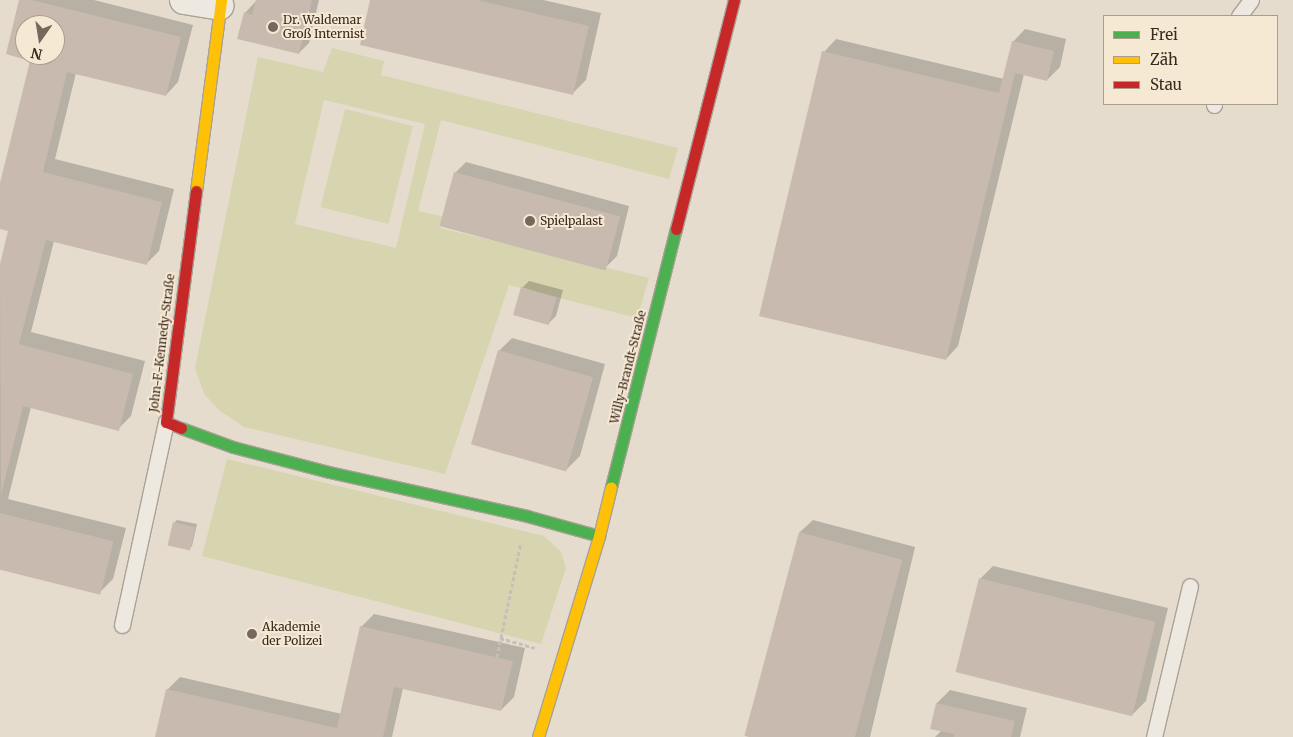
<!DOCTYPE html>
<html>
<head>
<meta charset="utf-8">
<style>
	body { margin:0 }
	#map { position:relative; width:1293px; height:737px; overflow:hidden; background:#e5dcce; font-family:Merriweather,serif }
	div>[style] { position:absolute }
	.green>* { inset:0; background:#d7d4b0; transform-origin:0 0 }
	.shadow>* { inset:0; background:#0003 }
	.building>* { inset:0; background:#c9baaf; transform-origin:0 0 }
	.path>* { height:3px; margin-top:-1.5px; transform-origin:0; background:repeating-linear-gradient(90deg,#c6bfb7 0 4px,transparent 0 6.5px) }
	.roads { filter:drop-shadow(1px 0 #aaa197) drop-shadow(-1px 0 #aaa197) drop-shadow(0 1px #aaa197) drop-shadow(0 -1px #aaa197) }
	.lane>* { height:15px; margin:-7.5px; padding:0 7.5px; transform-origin:7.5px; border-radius:7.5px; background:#ede8e0 }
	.street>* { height:28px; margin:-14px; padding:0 14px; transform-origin:14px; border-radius:14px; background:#ede8e0 }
	.fast>* { height:11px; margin:-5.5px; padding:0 5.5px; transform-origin:5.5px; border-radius:5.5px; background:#4caf50 }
	.slow>* { height:11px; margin:-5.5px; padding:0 5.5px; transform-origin:5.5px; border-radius:5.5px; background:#ffc107 }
	.jam>* { height:11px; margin:-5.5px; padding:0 5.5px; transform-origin:5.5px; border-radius:5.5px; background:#c62828 }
	.dots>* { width:14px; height:14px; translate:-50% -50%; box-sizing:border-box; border:2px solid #f6e9d4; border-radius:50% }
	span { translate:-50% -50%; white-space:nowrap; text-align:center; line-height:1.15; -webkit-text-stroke:4px #f6e9d4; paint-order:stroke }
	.poi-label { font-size:12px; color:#3a291e }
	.left { translate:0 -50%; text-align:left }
	.street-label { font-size:12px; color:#3a291e }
	.legend { position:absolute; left:1103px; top:15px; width:175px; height:90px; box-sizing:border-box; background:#f6e9d4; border:1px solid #ab9c8b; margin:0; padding:6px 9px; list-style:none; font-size:15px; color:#3a291e }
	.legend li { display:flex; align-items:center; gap:10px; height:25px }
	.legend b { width:25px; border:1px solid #ab9c8b }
	.north { position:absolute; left:15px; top:15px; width:50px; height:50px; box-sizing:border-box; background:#f6e9d4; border:1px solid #ab9c8b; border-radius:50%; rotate:193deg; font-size:14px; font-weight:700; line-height:20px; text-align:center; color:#3a291e }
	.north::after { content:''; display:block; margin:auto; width:18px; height:22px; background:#76685c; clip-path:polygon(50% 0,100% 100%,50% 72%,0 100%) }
</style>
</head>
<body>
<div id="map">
	<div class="green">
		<div style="clip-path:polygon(evenodd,332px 48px,384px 61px,381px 75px,678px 148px,669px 179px,441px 120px,418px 211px,442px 216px,440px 228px,649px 278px,637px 318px,509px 285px,445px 474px,244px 427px,220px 411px,204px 394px,195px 368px,258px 57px,323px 72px,332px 48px,324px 100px,425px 124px,396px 248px,295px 224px,324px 100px)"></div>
		<div style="left:345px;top:109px;width:70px;height:101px;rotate:14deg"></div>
		<div style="clip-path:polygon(227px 459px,544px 536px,561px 552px,566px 568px,541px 644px,202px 556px)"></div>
	</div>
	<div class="shadow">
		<div style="clip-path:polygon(evenodd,21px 0,94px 0,193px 25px,178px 82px,166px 95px,76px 73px,55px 159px,174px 189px,159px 251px,147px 263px,54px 241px,31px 332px,145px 361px,131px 416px,118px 429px,31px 407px,8px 499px,126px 528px,113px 579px,101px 591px,0 566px,0 270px,10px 230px,0 227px,0 188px,32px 60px,7px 54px,21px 0,25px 25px,55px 25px,55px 55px,25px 55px,25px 25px)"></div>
		<div style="clip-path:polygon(257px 0,319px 0,309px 43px,299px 53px,245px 13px)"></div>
		<div style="clip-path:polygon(372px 0,543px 0,601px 13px,586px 80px,573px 93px)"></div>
		<div style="clip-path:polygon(1025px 29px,1066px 39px,1060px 67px,1047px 80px,1024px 74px,958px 346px,946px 359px,824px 52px,836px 39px,1004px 79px,1013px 42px)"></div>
		<div style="clip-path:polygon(466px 162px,629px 206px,617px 256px,607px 266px,442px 225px,456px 172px)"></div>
		<div style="clip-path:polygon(529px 281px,563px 290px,556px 316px,549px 323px,522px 288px)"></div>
		<div style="clip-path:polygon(512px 338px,605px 364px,580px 456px,567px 469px,499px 351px)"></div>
		<div style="clip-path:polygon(177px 520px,197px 524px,192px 546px,189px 549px,174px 523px)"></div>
		<div style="clip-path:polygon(813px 520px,915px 547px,870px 737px,751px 737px,800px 532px)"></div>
		<div style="clip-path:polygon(993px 566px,1168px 608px,1146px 701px,1133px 714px,980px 579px)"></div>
		<div style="clip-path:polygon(374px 614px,525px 648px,514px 697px,501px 710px,403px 688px,392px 737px,157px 737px,167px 690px,180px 677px,342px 714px,361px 627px)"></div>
		<div style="clip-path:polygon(950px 690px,1027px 708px,1020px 737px,935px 737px,942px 730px,931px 728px,937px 703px)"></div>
	</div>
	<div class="building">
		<div style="clip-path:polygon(evenodd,19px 0,32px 0,181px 37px,166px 96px,67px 72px,43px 172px,162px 202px,147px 265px,46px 240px,19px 344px,133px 374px,119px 431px,23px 406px,1px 495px,0 264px,8px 231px,0 229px,0 183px,30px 61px,6px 54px,19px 0,25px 25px,55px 25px,55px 55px,25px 55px,25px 25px)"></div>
		<div style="clip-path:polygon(256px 0,312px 0,299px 54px,237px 39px,244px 12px,252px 15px)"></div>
		<div style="clip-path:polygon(370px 0,477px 0,589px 26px,573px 95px,360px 45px)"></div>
		<div style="clip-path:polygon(1012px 41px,1054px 51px,1047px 81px,1015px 73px,946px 360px,759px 316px,822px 51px,999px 93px)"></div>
		<div style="left:454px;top:172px;width:172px;height:56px;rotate:15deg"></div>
		<div style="left:521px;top:287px;width:37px;height:29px;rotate:16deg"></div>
		<div style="left:498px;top:350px;width:99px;height:98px;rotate:16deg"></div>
		<div style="left:0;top:513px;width:117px;height:55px;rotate:14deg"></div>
		<div style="left:173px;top:522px;width:23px;height:24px;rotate:13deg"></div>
		<div style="left:799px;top:532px;width:107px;height:211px;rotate:15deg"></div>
		<div style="left:979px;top:578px;width:182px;height:97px;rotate:14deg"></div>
		<div style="clip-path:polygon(360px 626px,513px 661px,501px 711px,394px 687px,383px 737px,155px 737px,166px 689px,337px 728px)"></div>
		<div style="clip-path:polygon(936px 703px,1015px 721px,1011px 737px,954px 737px,954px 734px,930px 729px)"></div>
	</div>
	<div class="path">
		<div style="left:500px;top:638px;width:36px;rotate:16deg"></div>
		<div style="left:497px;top:657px;width:117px;rotate:-78.2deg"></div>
	</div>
	<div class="roads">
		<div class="lane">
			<div style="left:1239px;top:16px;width:20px;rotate:-53deg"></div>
			<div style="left:1214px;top:105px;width:1px;rotate:-90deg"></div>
			<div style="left:122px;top:625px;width:208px;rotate:-77.8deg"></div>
			<div style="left:1154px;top:737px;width:155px;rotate:-76.6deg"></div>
		</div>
		<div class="street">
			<div style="left:184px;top:0;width:36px;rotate:9deg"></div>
		</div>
		<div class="fast">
			<div style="left:181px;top:428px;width:55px;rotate:20.1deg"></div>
			<div style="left:233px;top:447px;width:99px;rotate:14.6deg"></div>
			<div style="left:329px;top:472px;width:203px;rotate:12.5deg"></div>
			<div style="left:527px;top:516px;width:75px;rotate:15.5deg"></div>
			<div style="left:611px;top:487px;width:266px;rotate:-75.9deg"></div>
		</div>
		<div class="slow">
			<div style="left:196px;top:191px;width:193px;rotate:-82.5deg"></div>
			<div style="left:538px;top:737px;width:210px;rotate:-73.1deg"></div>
			<div style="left:599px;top:536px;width:50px;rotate:-76.2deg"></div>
		</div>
		<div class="jam">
			<div style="left:676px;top:229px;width:236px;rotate:-75.8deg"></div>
			<div style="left:181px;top:428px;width:16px;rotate:-158deg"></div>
			<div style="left:166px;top:422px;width:233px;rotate:-82.6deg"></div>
		</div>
	</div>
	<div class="dots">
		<div style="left:273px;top:27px;background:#76685c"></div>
		<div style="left:530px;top:221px;background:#76685c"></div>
		<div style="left:252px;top:634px;background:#76685c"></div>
	</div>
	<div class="poi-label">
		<span class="left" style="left:283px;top:27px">Dr. Waldemar<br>Groß Internist</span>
		<span class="left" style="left:540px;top:221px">Spielpalast</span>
		<span class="left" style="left:262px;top:634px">Akademie<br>der Polizei</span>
	</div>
	<div class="street-label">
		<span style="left:162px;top:343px;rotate:-83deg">John-F.-Kennedy-Straße</span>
		<span style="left:628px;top:367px;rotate:-76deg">Willy-Brandt-Straße</span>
	</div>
	<ul class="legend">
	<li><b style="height:6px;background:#4caf50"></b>Frei</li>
	<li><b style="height:6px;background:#ffc107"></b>Zäh</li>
	<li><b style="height:6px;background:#c62828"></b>Stau</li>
	</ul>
	<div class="north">N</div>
</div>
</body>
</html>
